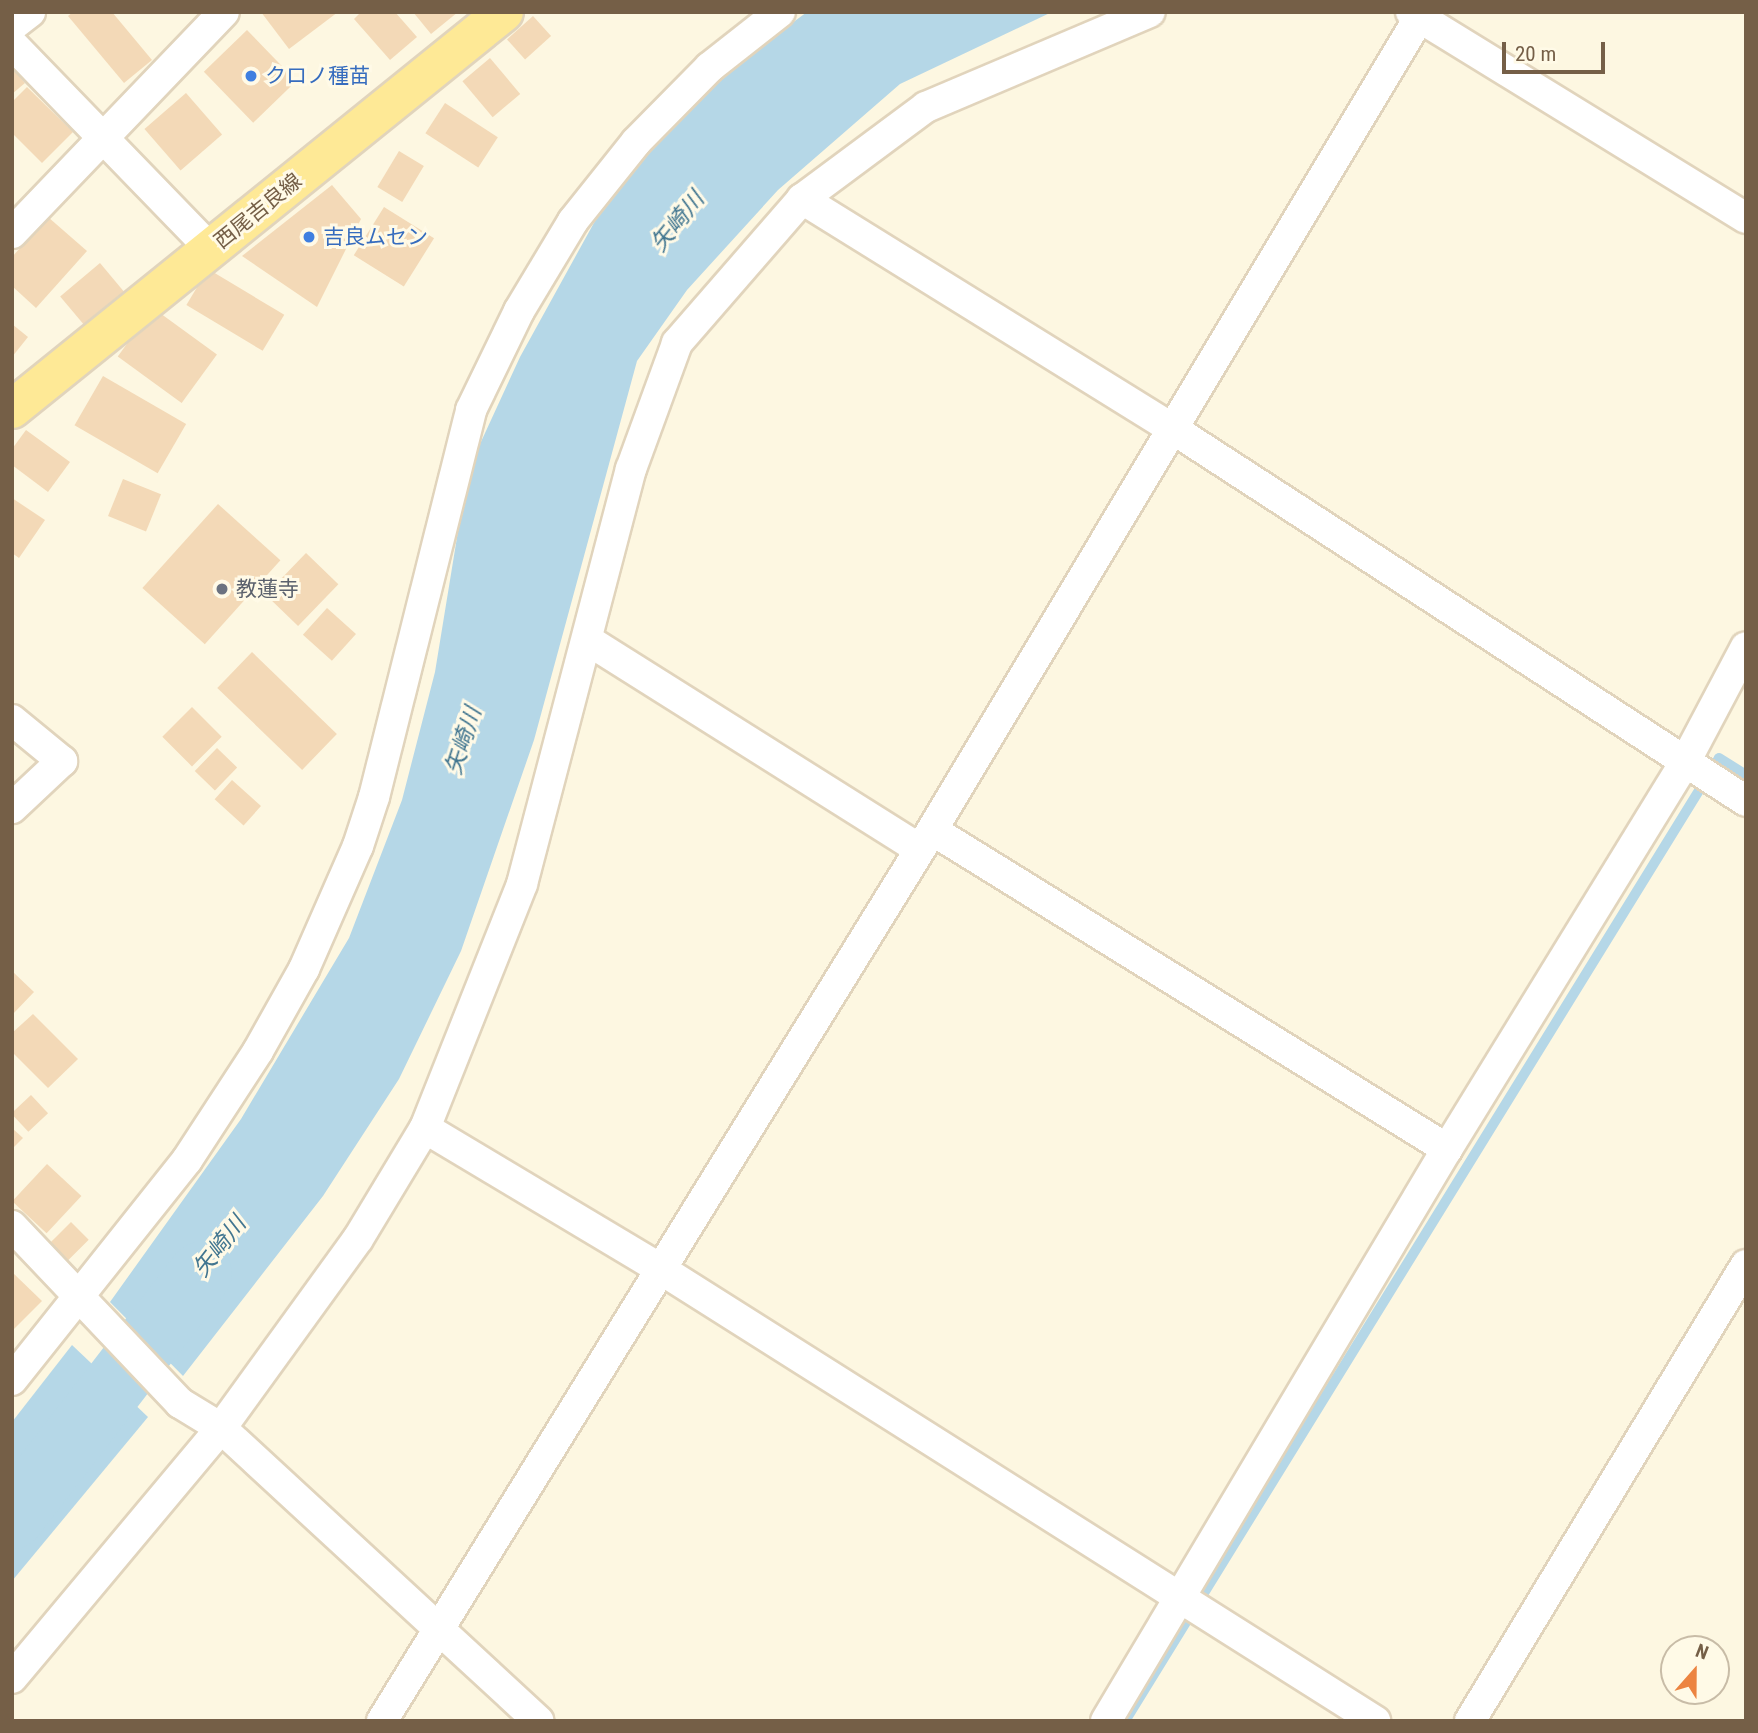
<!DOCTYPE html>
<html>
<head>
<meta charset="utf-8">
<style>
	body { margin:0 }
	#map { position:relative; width:1758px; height:1733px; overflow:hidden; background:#fdf7e1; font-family:"Roboto Condensed","Noto Sans JP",sans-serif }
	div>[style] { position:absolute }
	.water>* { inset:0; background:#b5d7e7 }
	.stream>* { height:10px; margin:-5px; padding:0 5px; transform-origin:5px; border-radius:5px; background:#b5d7e7 }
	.river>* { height:63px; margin:-31.5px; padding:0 31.5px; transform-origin:31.5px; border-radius:31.5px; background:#b5d7e7 }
	.building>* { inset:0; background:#f3d9b7; transform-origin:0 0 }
	.roads { filter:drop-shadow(2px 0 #e1d4bc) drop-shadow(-2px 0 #e1d4bc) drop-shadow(0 2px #e1d4bc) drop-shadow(0 -2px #e1d4bc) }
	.minor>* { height:30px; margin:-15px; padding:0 15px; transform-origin:15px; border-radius:15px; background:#fff }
	.primary>* { height:38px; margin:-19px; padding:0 19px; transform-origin:19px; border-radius:19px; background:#fee996 }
	.dots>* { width:19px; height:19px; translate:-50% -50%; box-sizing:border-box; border:4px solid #fffae7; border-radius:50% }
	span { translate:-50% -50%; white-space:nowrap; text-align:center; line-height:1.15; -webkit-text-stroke:6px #fffae7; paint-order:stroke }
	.shop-label { font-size:21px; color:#366cbe }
	.left { translate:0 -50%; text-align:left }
	.street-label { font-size:21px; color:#755f47 }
	.worship-label { font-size:21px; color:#5b616d }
	.water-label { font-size:23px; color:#427690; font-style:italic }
	.frame { position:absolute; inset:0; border:14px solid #755f47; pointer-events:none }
	.north { position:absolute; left:1660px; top:1635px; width:70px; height:70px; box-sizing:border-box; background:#fffae7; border:2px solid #c8bca7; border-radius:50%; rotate:21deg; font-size:19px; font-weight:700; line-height:28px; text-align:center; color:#755f47 }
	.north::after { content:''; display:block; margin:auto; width:24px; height:32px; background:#ec8441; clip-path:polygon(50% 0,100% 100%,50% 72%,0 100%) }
	.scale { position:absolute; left:1502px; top:42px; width:103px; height:32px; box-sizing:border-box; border:4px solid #755f47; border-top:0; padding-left:9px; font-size:21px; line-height:24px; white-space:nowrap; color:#755f47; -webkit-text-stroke:5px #fffae7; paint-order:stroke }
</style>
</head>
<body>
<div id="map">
	<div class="water">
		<div style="clip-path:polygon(807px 12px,1052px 12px,900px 84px,778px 190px,687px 290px,637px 361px,534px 740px,461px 951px,399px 1079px,323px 1196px,183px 1376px,110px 1302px,241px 1119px,349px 938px,402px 800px,435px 672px,468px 470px,520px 357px,611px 192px,735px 65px)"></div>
		<div style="clip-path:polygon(72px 1345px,148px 1417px,12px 1581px,12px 1422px)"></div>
	</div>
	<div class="stream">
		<div style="left:1125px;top:1721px;width:1131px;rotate:-58.33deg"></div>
		<div style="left:1719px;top:758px;width:32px;rotate:32deg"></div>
	</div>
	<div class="river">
		<div style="left:12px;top:1517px;width:308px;rotate:-52.4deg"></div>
	</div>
	<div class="building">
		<div style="clip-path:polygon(73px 12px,112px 12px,152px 60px,124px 83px,68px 16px)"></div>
		<div style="clip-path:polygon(261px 12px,338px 12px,289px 49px)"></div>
		<div style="clip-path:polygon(361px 12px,395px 12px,417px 37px,390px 60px,354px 19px)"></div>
		<div style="clip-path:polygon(413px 12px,458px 12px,431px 34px)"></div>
		<div style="left:533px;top:16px;width:27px;height:35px;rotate:48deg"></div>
		<div style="left:247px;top:30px;width:71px;height:60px;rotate:46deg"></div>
		<div style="left:490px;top:58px;width:47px;height:36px;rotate:50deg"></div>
		<div style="clip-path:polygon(12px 68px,25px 83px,12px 94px)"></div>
		<div style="clip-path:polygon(27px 87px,73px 132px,42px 163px,12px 133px,12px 102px)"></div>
		<div style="left:186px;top:93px;width:55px;height:55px;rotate:49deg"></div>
		<div style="left:445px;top:103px;width:63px;height:36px;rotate:33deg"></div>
		<div style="left:399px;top:151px;width:29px;height:42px;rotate:31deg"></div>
		<div style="clip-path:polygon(332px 185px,361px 219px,317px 307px,242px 256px)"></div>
		<div style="left:384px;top:207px;width:59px;height:57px;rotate:32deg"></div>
		<div style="clip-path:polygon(48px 217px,87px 251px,36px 308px,12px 286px,12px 257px)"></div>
		<div style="left:100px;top:263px;width:39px;height:52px;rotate:50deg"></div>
		<div style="left:208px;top:269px;width:89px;height:42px;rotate:31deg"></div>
		<div style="left:153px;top:308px;width:79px;height:60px;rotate:36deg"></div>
		<div style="clip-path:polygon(12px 324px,28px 337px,12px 357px)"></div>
		<div style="left:103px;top:376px;width:96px;height:57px;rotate:30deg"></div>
		<div style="clip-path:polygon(26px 430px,70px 462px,48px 492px,12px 465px,12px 449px)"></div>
		<div style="left:123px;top:479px;width:41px;height:40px;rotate:22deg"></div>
		<div style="clip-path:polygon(12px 498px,45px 520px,19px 558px,12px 553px)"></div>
		<div style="left:218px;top:504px;width:84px;height:113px;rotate:42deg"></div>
		<div style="left:306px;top:553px;width:45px;height:58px;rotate:44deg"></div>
		<div style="left:327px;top:608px;width:39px;height:36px;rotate:42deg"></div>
		<div style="left:252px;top:652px;width:118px;height:50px;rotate:44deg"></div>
		<div style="left:192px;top:707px;width:42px;height:42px;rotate:45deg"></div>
		<div style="left:217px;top:748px;width:28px;height:32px;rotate:44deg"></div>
		<div style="left:232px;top:780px;width:39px;height:26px;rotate:42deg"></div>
		<div style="clip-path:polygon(12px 971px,34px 992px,12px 1015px)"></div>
		<div style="clip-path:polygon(33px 1014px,78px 1059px,48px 1088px,12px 1052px,12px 1033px)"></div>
		<div style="left:31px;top:1095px;width:25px;height:27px;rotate:47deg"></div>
		<div style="clip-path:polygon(12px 1128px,23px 1138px,12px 1149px)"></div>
		<div style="left:47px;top:1164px;width:47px;height:51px;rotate:43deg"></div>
		<div style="left:71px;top:1222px;width:25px;height:34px;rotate:45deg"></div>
		<div style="clip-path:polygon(12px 1272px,42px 1301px,12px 1331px)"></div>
	</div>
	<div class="roads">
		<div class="minor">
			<div style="left:1411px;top:12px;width:393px;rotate:31.6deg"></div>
			<div style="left:12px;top:26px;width:23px;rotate:-38deg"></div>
			<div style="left:12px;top:44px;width:286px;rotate:45.9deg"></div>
			<div style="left:802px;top:199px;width:437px;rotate:31.8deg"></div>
			<div style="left:1173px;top:429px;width:683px;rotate:32.99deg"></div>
			<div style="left:12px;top:233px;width:306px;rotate:-46.2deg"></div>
			<div style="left:589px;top:641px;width:389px;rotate:32.2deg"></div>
			<div style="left:12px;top:720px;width:65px;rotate:39.4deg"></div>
			<div style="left:62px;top:761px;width:69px;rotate:136.8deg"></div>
			<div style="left:932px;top:830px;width:606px;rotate:31.77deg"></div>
			<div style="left:425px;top:1128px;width:276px;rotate:30.9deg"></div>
			<div style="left:662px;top:1270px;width:844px;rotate:32.31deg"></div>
			<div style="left:12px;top:1226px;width:244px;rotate:46.5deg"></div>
			<div style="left:180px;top:1403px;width:48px;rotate:31.4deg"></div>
			<div style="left:221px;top:1428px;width:432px;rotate:42.7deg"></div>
			<div style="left:12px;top:1380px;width:281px;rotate:-51.5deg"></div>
			<div style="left:187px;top:1160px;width:130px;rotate:-56.9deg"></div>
			<div style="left:258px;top:1051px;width:94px;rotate:-60.7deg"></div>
			<div style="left:304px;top:969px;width:134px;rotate:-66.3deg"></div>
			<div style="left:358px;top:846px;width:52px;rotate:-71.9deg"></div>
			<div style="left:374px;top:797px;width:399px;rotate:-75.9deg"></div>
			<div style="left:471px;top:410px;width:110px;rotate:-64.1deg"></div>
			<div style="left:519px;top:311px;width:105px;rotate:-59deg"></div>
			<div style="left:573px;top:221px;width:101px;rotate:-51.4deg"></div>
			<div style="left:636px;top:142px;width:105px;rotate:-45.4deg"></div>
			<div style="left:710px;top:67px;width:89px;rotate:-38.2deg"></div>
			<div style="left:12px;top:1678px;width:326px;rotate:-50.1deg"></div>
			<div style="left:221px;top:1428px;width:233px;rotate:-54.1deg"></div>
			<div style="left:358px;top:1239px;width:130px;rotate:-58.9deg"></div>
			<div style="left:425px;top:1128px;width:263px;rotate:-68.3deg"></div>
			<div style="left:522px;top:884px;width:429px;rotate:-75.3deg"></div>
			<div style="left:631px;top:469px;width:134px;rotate:-69.9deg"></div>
			<div style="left:677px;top:343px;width:191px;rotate:-49deg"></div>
			<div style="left:802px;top:199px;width:154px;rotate:-36.6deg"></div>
			<div style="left:926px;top:107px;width:243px;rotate:-23deg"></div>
			<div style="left:382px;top:1721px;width:1047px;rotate:-58.31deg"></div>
			<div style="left:932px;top:830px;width:947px;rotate:-59.05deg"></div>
			<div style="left:1106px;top:1721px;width:666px;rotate:-59.2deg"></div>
			<div style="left:1447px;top:1149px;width:452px;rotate:-58.4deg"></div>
			<div style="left:1684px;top:764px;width:132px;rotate:-62.1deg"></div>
			<div style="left:1470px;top:1721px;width:533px;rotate:-58.82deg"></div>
		</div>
		<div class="primary">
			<div style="left:12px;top:409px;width:632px;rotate:-38.9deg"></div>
		</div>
	</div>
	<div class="dots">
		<div style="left:251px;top:76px;background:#3f7fe0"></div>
		<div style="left:309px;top:237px;background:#3f7fe0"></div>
		<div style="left:222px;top:589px;background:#6b7280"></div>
	</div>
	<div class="shop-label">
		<span class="left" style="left:265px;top:76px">クロノ種苗</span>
		<span class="left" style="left:323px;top:237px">吉良ムセン</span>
	</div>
	<div class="street-label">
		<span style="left:258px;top:211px;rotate:-39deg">西尾吉良線</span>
	</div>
	<div class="worship-label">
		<span class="left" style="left:236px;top:589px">教蓮寺</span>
	</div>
	<div class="water-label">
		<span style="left:678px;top:222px;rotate:-51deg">矢崎川</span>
		<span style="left:464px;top:741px;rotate:-72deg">矢崎川</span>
		<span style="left:220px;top:1247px;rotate:-52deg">矢崎川</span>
	</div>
	<div class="frame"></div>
	<div class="north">N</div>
	<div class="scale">20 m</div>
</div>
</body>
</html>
